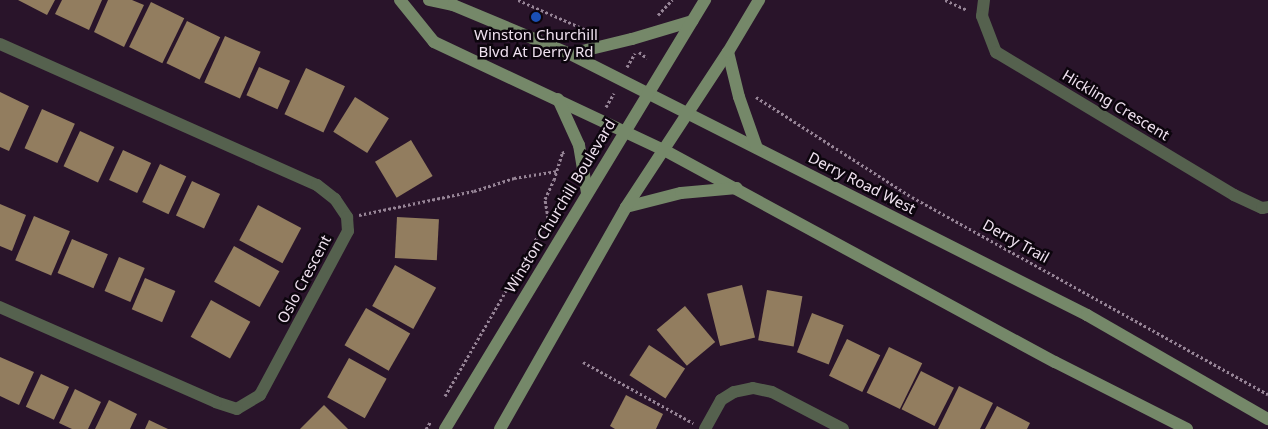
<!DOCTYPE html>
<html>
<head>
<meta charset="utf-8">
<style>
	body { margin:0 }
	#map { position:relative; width:1268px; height:429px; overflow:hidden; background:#29142a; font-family:"Noto Sans",sans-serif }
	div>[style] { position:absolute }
	.building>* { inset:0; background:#927d5f; transform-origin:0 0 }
	.path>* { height:3px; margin-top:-1.5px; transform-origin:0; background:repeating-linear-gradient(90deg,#968496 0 2.5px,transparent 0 5px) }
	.minor>* { height:12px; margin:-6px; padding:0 6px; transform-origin:6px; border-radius:6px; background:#55614e }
	.secondary>* { height:12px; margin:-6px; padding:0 6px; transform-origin:6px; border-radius:6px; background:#758869 }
	.dots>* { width:14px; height:14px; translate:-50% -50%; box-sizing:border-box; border:2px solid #0c050d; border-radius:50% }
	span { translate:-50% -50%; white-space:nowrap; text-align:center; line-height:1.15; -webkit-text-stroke:5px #0c050d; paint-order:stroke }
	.poi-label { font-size:15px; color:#efe1ef }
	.street-label { font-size:15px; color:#efe1ef }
</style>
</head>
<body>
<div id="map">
	<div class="building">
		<div style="clip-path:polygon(18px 0,55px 0,47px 15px)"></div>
		<div style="clip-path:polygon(62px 0,102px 0,89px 30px,55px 14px)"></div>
		<div style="clip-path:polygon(108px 0,132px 0,144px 5px,124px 47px,94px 32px)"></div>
		<div style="left:151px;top:2px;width:37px;height:50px;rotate:26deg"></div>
		<div style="left:187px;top:21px;width:37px;height:47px;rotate:26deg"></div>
		<div style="left:225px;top:36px;width:39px;height:51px;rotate:24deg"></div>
		<div style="left:259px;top:67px;width:34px;height:31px;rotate:24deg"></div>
		<div style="left:306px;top:68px;width:43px;height:51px;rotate:25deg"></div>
		<div style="clip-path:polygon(0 92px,29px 106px,9px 151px,0 147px)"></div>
		<div style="left:355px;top:97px;width:40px;height:41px;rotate:32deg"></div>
		<div style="left:42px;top:109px;width:36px;height:43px;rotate:24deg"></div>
		<div style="left:80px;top:131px;width:38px;height:39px;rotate:25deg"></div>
		<div style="left:411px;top:140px;width:42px;height:42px;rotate:59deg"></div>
		<div style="left:123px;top:150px;width:31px;height:33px;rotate:25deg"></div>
		<div style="left:160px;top:164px;width:29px;height:42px;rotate:25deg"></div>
		<div style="left:192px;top:181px;width:31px;height:38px;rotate:25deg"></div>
		<div style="clip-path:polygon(0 204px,26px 215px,12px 251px,0 246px)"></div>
		<div style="left:258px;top:205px;width:49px;height:40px;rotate:28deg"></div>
		<div style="left:34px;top:216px;width:39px;height:48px;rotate:23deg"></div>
		<div style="left:397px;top:217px;width:42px;height:41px;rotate:3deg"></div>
		<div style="left:72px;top:239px;width:39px;height:37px;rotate:23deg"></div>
		<div style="left:234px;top:246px;width:52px;height:41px;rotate:29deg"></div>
		<div style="left:119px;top:257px;width:28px;height:37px;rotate:23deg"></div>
		<div style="left:395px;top:265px;width:47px;height:47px;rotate:29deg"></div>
		<div style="left:145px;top:278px;width:33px;height:34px;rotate:23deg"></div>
		<div style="left:742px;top:285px;width:54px;height:36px;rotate:76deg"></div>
		<div style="left:767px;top:290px;width:36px;height:51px;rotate:10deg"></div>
		<div style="left:211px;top:300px;width:45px;height:42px;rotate:29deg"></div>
		<div style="left:685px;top:306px;width:47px;height:37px;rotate:50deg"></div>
		<div style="left:366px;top:308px;width:51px;height:43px;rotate:30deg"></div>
		<div style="left:812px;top:313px;width:34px;height:42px;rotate:21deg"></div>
		<div style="left:847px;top:339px;width:37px;height:41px;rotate:26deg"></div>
		<div style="left:649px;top:345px;width:43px;height:36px;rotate:33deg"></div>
		<div style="left:889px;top:347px;width:37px;height:51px;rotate:26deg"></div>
		<div style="clip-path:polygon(0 357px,34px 372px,19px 405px,0 396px)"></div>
		<div style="left:349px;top:358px;width:43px;height:45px;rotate:29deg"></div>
		<div style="left:921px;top:371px;width:37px;height:43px;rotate:27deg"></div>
		<div style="left:41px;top:374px;width:31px;height:36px;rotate:25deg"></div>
		<div style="clip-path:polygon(959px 386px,993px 403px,980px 429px,938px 429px)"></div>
		<div style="clip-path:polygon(75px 389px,101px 402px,88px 429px,72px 429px,59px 423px)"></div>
		<div style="clip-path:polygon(626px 395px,663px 414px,656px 429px,615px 429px,610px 426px)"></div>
		<div style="clip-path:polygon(109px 400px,137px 414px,130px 429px,95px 429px)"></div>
		<div style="clip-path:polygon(324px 405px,348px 429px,300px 429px)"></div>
		<div style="clip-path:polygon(997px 406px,1030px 423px,1027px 429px,985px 429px)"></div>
		<div style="clip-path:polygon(149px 420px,168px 429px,145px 429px)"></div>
	</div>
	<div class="path">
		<div style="left:518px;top:0;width:82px;rotate:23.7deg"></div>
		<div style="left:945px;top:0;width:24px;rotate:24deg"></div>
		<div style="left:658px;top:15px;width:21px;rotate:-47deg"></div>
		<div style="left:639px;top:52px;width:10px;rotate:37deg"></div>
		<div style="left:627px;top:67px;width:16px;rotate:-60deg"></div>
		<div style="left:756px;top:97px;width:185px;rotate:32.7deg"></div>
		<div style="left:912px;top:197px;width:407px;rotate:29deg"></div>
		<div style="left:606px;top:107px;width:16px;rotate:-60deg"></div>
		<div style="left:359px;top:215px;width:117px;rotate:-11.8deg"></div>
		<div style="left:474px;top:191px;width:42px;rotate:-18deg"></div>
		<div style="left:514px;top:178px;width:44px;rotate:-9.2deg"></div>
		<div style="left:583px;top:362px;width:126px;rotate:29deg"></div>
		<div style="left:445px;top:396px;width:206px;rotate:-59.9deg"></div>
		<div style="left:548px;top:218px;width:19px;rotate:-99deg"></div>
		<div style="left:545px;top:199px;width:21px;rotate:-65deg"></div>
		<div style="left:554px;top:180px;width:28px;rotate:-73deg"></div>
		<div style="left:562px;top:153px;width:4px;rotate:-27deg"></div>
		<div style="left:426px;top:429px;width:9px;rotate:-58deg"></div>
	</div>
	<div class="minor">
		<div style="left:984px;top:0;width:16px;rotate:97deg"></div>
		<div style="left:982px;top:16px;width:39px;rotate:69deg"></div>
		<div style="left:996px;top:52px;width:278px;rotate:31deg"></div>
		<div style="left:1234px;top:195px;width:31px;rotate:25deg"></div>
		<div style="left:1262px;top:208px;width:6px;rotate:-9deg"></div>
		<div style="left:0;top:44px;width:347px;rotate:24deg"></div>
		<div style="left:317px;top:185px;width:23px;rotate:38deg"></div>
		<div style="left:335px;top:199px;width:22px;rotate:56deg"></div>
		<div style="left:347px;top:217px;width:14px;rotate:86deg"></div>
		<div style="left:348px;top:231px;width:186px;rotate:118.2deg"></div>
		<div style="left:260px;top:395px;width:27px;rotate:149deg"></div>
		<div style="left:237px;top:409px;width:22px;rotate:-162deg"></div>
		<div style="left:216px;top:402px;width:236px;rotate:-156.3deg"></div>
		<div style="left:705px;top:429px;width:33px;rotate:-61deg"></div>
		<div style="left:721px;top:400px;width:15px;rotate:-32deg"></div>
		<div style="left:734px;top:392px;width:19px;rotate:-12deg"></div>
		<div style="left:753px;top:388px;width:19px;rotate:12deg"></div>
		<div style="left:772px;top:392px;width:80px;rotate:27.5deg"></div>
	</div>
	<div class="secondary">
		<div style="left:400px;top:0;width:54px;rotate:51deg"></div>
		<div style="left:434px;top:42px;width:254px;rotate:25.2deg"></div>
		<div style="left:664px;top:150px;width:445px;rotate:28.5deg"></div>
		<div style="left:1055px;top:362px;width:148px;rotate:26.9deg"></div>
		<div style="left:429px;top:0;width:25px;rotate:12deg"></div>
		<div style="left:453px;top:5px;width:127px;rotate:22.7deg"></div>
		<div style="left:570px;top:54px;width:579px;rotate:26.79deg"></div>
		<div style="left:1087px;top:315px;width:209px;rotate:29.9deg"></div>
		<div style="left:728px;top:52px;width:46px;rotate:76.3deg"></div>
		<div style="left:739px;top:97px;width:54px;rotate:70.6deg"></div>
		<div style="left:570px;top:54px;width:64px;rotate:-13.6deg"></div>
		<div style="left:632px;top:39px;width:63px;rotate:-16.7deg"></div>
		<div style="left:558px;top:99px;width:51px;rotate:65.5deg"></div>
		<div style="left:579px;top:145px;width:49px;rotate:80.5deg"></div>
		<div style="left:626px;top:207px;width:57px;rotate:-14.3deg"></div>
		<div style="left:681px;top:193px;width:56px;rotate:-5.1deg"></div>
		<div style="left:445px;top:429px;width:502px;rotate:-58.78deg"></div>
		<div style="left:500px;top:429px;width:255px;rotate:-60.4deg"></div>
		<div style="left:626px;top:207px;width:186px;rotate:-56.7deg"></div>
		<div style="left:728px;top:52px;width:61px;rotate:-59.2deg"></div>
	</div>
	<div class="dots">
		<div style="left:536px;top:17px;background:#1a4fb4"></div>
	</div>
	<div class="poi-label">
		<span style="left:536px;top:43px">Winston Churchill<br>Blvd At Derry Rd</span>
	</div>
	<div class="street-label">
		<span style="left:1116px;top:105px;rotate:31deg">Hickling Crescent</span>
		<span style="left:862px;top:183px;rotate:27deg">Derry Road West</span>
		<span style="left:560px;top:206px;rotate:-59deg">Winston Churchill Boulevard</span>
		<span style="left:1016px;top:241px;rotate:29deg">Derry Trail</span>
		<span style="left:304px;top:279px;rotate:-62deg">Oslo Crescent</span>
	</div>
</div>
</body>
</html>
